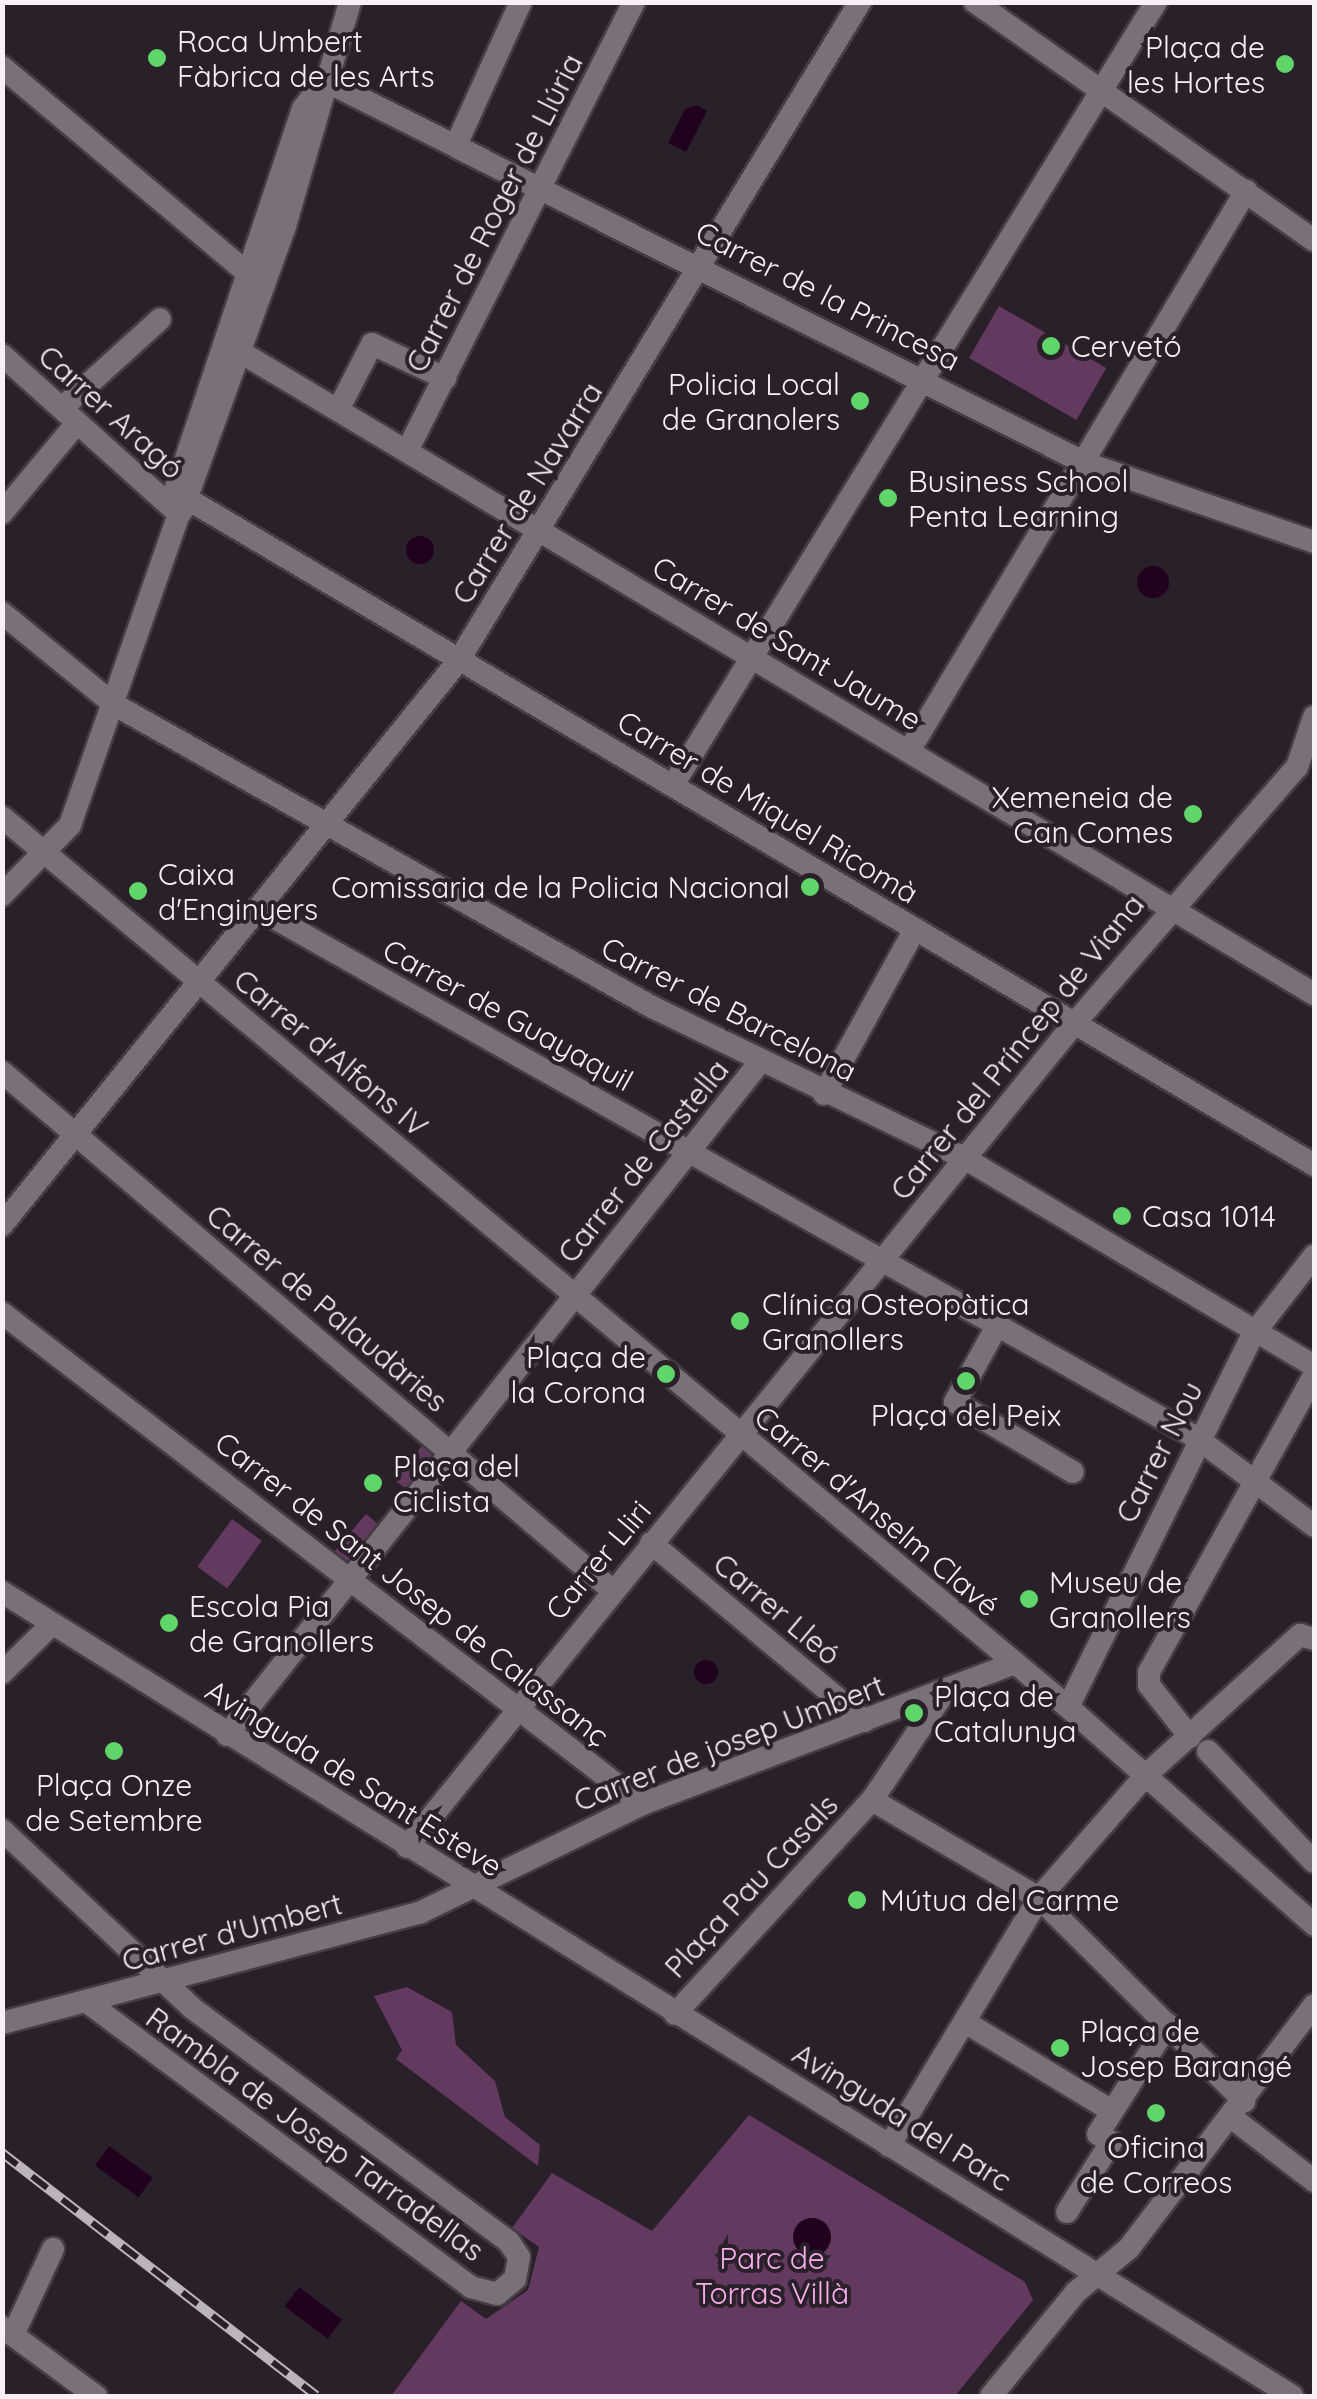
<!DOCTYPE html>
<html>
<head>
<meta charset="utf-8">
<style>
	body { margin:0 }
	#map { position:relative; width:1317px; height:2399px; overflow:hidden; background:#2a2029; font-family:Quicksand,sans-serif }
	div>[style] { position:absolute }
	.green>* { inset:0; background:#64395f; transform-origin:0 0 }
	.water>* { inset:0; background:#20021e; transform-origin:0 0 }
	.round { border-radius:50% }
	.roads { filter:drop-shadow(2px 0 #443d43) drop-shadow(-2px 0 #443d43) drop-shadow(0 2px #443d43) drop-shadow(0 -2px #443d43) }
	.minor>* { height:22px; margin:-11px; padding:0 11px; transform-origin:11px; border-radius:11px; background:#7b6f79 }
	.rail>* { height:10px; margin-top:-5px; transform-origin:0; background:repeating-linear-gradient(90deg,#2a2029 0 19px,#bcb4bb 0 38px); box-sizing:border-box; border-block:2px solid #bcb4bb }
	.dots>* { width:28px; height:28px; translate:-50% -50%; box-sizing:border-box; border:5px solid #2a2029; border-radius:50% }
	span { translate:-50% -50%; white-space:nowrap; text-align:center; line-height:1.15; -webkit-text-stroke:8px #2a2029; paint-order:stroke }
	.poi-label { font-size:30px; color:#f7f0f6 }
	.left { translate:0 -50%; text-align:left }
	.right { translate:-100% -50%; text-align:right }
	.street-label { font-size:30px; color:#f7f0f6 }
	.park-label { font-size:30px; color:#f7aeed }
	.frame { position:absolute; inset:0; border:5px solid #f7f0f6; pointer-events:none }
</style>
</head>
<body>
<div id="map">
	<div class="green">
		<div style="left:999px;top:306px;width:124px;height:60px;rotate:30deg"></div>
		<div style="left:426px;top:1440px;width:15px;height:51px;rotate:37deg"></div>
		<div style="left:366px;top:1514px;width:16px;height:51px;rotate:40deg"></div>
		<div style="left:232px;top:1519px;width:37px;height:59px;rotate:36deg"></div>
		<div style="clip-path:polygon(407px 1987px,452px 2012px,456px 2045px,495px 2081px,505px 2117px,540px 2145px,538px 2166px,396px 2059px,402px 2050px,374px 1996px)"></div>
		<div style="clip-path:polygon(749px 2115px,1025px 2282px,1033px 2300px,955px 2396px,391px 2396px,461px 2301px,486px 2319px,528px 2290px,539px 2247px,512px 2228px,552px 2173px,652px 2231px)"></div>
	</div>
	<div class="water">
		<div style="clip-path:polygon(697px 105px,707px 111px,686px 152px,668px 143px,685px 109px)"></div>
		<div class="round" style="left:406px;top:536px;width:28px;height:28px"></div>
		<div class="round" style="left:1137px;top:566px;width:32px;height:32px"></div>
		<div class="round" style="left:694px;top:1660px;width:24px;height:24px"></div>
		<div style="left:109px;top:2146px;width:54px;height:24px;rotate:36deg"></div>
		<div class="round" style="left:793px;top:2218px;width:38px;height:38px"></div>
		<div style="left:299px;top:2287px;width:54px;height:24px;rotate:37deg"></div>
	</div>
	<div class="roads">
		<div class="minor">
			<div style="left:975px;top:2px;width:414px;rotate:35.1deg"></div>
			<div style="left:2px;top:67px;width:324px;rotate:40deg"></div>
			<div style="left:324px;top:80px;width:852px;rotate:26.72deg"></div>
			<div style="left:1085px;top:463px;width:242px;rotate:19deg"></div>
			<div style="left:456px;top:145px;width:157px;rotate:-65.6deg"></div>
			<div style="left:227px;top:344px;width:1267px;rotate:30.88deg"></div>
			<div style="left:2px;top:355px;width:238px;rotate:41.9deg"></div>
			<div style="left:62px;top:408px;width:132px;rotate:-42.2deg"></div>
			<div style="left:338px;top:410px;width:74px;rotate:-62.7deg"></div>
			<div style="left:372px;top:344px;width:81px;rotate:25deg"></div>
			<div style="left:407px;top:451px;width:503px;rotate:-63.18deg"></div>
			<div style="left:191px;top:501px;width:1305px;rotate:30.59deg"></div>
			<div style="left:182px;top:511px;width:303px;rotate:-70.1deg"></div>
			<div style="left:285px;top:226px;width:233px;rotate:-73.8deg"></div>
			<div style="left:2px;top:513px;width:117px;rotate:-50.2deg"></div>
			<div style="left:2px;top:613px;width:146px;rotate:39.2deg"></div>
			<div style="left:115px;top:705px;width:616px;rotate:29.35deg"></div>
			<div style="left:652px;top:1007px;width:347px;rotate:25.8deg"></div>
			<div style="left:964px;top:1158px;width:407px;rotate:30.7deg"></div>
			<div style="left:909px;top:751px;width:654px;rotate:-58.96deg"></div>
			<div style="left:673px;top:785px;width:920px;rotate:-58.33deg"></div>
			<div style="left:2px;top:817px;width:1389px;rotate:39.86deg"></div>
			<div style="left:1068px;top:1707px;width:329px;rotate:41.5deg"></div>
			<div style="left:2px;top:895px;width:98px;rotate:-45.8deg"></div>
			<div style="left:70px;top:825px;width:330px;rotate:-70.7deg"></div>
			<div style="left:179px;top:514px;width:26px;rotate:-97deg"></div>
			<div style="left:176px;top:488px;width:400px;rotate:-71.5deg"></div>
			<div style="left:303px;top:109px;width:36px;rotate:-54deg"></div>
			<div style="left:260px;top:910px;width:1076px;rotate:29.4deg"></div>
			<div style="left:1197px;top:1438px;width:146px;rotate:36.9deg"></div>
			<div style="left:2px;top:1072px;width:800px;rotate:40.34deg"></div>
			<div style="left:824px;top:1094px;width:188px;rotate:-61.1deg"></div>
			<div style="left:2px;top:1225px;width:727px;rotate:-51.03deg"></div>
			<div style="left:459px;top:660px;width:771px;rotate:-58.64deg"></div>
			<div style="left:2px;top:1313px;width:807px;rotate:37.49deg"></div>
			<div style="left:997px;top:1326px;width:87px;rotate:118.9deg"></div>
			<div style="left:955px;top:1402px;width:137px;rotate:30.7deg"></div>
			<div style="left:651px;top:1543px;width:278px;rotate:39.8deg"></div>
			<div style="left:2px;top:1592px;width:1520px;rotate:31.93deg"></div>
			<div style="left:2px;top:1673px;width:70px;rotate:-44.4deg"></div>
			<div style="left:1068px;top:1707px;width:418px;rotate:-63.6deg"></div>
			<div style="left:1254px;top:1333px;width:98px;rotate:-52.1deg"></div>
			<div style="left:227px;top:1735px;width:857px;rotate:-51.63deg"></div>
			<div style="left:1190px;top:1737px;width:66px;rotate:-128.3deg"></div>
			<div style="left:1149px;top:1685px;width:13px;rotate:-90deg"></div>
			<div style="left:1149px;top:1672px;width:339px;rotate:-60.9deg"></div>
			<div style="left:1208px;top:1751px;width:153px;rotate:46.3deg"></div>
			<div style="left:872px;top:1800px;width:194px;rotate:30.4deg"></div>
			<div style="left:1039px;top:1898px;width:289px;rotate:44.7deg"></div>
			<div style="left:2px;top:1830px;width:260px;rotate:43.1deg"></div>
			<div style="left:192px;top:2008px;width:394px;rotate:36.4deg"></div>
			<div style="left:509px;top:2242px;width:18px;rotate:56deg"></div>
			<div style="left:519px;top:2257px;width:22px;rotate:100deg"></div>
			<div style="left:515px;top:2279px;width:23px;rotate:140deg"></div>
			<div style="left:497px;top:2294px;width:27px;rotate:-165deg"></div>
			<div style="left:471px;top:2287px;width:477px;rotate:-143.4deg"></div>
			<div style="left:407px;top:1847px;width:1059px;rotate:-50.98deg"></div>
			<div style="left:1074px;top:1024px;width:340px;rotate:-49.1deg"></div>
			<div style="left:1297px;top:767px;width:53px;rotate:-71.2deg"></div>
			<div style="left:675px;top:2014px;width:291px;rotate:-47.4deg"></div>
			<div style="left:872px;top:1800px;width:125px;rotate:-56.1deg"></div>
			<div style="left:965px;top:2022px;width:172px;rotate:31.2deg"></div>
			<div style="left:2px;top:2023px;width:433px;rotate:-14.8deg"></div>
			<div style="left:421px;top:1912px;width:246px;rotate:-26deg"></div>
			<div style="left:642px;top:1804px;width:397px;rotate:-20.7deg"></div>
			<div style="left:1231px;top:2117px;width:105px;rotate:37.6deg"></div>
			<div style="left:889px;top:2146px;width:290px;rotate:-58.8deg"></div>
			<div style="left:1039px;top:1898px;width:162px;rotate:-49deg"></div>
			<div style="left:1145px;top:1776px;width:210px;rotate:-42.3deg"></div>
			<div style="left:1300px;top:1635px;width:15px;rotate:16deg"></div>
			<div style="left:1067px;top:2212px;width:83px;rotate:-57.8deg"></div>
			<div style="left:1111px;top:2142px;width:15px;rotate:-148deg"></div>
			<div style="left:1098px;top:2134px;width:130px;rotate:-57.5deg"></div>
			<div style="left:2px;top:2327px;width:117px;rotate:36.3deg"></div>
			<div style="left:13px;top:2335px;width:95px;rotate:-65.1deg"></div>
			<div style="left:991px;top:2396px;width:134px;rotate:-50.7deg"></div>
			<div style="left:1076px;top:2292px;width:69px;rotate:-39.7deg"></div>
			<div style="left:1129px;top:2248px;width:305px;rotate:-52.7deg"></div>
		</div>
	</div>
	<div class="rail">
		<div style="left:2px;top:2153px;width:397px;rotate:37.7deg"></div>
	</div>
	<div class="dots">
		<div style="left:157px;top:58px;background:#60d56a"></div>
		<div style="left:1285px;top:64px;background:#60d56a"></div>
		<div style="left:1051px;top:346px;background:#60d56a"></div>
		<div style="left:860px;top:401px;background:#60d56a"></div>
		<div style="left:888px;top:498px;background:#60d56a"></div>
		<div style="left:1193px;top:814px;background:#60d56a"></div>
		<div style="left:810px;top:887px;background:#60d56a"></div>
		<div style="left:138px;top:891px;background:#60d56a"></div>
		<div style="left:1122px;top:1216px;background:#60d56a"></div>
		<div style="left:740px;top:1321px;background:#60d56a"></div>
		<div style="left:666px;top:1374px;background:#60d56a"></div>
		<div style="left:966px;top:1381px;background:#60d56a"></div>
		<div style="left:373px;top:1483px;background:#60d56a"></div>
		<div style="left:1029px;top:1599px;background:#60d56a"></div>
		<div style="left:169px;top:1623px;background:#60d56a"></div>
		<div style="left:914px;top:1713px;background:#60d56a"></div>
		<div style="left:114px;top:1751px;background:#60d56a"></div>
		<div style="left:857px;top:1900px;background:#60d56a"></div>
		<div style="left:1060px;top:2048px;background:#60d56a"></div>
		<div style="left:1156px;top:2113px;background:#60d56a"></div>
	</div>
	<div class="poi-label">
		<span class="left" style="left:177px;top:58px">Roca Umbert<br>Fàbrica de les Arts</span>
		<span class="right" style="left:1265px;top:64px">Plaça de<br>les Hortes</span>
		<span class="left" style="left:1071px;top:346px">Cervetó</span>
		<span class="right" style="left:840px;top:401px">Policia Local<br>de Granolers</span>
		<span class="left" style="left:908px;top:498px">Business School<br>Penta Learning</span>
		<span class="right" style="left:1173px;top:814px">Xemeneia de<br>Can Comes</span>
		<span class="left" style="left:158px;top:891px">Caixa<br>d'Enginyers</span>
		<span class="right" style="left:790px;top:887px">Comissaria de la Policia Nacional</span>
		<span class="left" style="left:1142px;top:1216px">Casa 1014</span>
		<span class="left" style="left:762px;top:1321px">Clínica Osteopàtica<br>Granollers</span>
		<span class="right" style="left:646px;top:1374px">Plaça de<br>la Corona</span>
		<span style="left:966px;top:1415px">Plaça del Peix</span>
		<span class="left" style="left:393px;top:1483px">Plaça del<br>Ciclista</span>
		<span class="left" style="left:1049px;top:1599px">Museu de<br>Granollers</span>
		<span class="left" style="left:189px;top:1623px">Escola Pia<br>de Granollers</span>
		<span class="left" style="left:934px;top:1713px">Plaça de<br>Catalunya</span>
		<span style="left:114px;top:1802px">Plaça Onze<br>de Setembre</span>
		<span class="left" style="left:880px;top:1900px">Mútua del Carme</span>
		<span class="left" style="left:1080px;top:2048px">Plaça de<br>Josep Barangé</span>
		<span style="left:1156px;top:2164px">Oficina<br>de Correos</span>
	</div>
	<div class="street-label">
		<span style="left:494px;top:213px;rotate:-63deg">Carrer de Roger de Llúria</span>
		<span style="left:828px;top:296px;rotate:27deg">Carrer de la Princesa</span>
		<span style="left:111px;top:412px;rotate:42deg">Carrer Aragó</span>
		<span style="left:527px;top:493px;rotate:-58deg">Carrer de Navarra</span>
		<span style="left:787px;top:643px;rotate:31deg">Carrer de Sant Jaume</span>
		<span style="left:768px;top:807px;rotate:31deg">Carrer de Miquel Ricomà</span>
		<span style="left:729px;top:1009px;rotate:27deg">Carrer de Barcelona</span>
		<span style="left:508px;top:1015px;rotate:29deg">Carrer de Guayaquil</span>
		<span style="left:1017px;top:1047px;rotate:-51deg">Carrer del Príncep de Viana</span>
		<span style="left:331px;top:1053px;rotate:40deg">Carrer d'Alfons IV</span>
		<span style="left:643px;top:1161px;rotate:-51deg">Carrer de Castella</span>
		<span style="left:327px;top:1308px;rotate:40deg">Carrer de Palaudàries</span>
		<span style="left:1159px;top:1452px;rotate:-63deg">Carrer Nou</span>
		<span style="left:877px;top:1511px;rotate:40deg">Carrer d'Anselm Clavé</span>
		<span style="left:598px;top:1560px;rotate:-50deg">Carrer Lliri</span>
		<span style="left:412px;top:1589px;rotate:38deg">Carrer de Sant Josep de Calassanç</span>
		<span style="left:777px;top:1609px;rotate:40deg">Carrer Lleó</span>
		<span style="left:729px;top:1743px;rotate:-21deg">Carrer de josep Umbert</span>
		<span style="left:354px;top:1778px;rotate:32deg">Avinguda de Sant Esteve</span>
		<span style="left:751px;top:1886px;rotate:-47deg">Plaça Pau Casals</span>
		<span style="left:232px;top:1932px;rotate:-15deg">Carrer d'Umbert</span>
		<span style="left:902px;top:2117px;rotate:32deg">Avinguda del Parc</span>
		<span style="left:315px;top:2134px;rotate:36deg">Rambla de Josep Tarradellas</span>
	</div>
	<div class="park-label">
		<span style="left:772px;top:2275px">Parc de<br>Torras Villà</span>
	</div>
	<div class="frame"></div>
</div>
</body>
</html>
